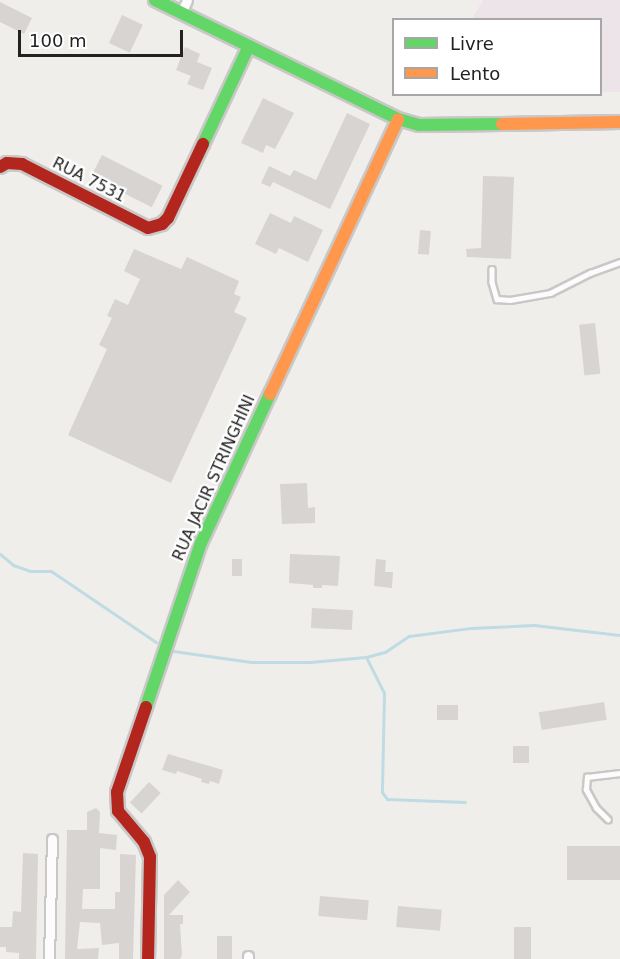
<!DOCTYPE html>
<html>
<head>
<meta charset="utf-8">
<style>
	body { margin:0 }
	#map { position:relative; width:620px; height:959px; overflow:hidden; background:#f0eeeb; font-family:"DejaVu Sans",sans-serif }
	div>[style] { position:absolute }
	.industrial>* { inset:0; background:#ede4e9 }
	.stream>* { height:3px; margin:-1.5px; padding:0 1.5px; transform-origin:1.5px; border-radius:1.5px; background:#bfdbe3 }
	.building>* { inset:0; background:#d7d4d2; transform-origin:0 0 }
	.roads { filter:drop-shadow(2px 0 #c9c8c7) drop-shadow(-2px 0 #c9c8c7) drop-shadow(0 2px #c9c8c7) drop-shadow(0 -2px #c9c8c7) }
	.lane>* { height:4.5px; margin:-2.25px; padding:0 2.25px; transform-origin:2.25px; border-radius:2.25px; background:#fdfcfc }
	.street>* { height:9px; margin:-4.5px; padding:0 4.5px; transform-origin:4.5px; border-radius:4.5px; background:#fdfcfc }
	.fast>* { height:12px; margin:-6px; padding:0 6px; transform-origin:6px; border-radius:6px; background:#63d668 }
	.slow>* { height:12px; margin:-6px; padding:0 6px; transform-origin:6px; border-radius:6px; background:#ff974d }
	.jam>* { height:12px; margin:-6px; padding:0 6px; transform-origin:6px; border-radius:6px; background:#b3261e }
	span { translate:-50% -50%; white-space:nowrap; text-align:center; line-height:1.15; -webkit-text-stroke:4.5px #fff; paint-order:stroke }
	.street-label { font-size:16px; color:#222 }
	.legend { position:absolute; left:392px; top:18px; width:210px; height:78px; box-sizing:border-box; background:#fff; border:2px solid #a7a7a7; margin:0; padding:8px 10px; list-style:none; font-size:18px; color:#222 }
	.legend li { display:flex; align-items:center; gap:12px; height:30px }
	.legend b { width:30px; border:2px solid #a7a7a7 }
	.scale { position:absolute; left:18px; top:30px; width:165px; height:27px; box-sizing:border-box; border:3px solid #222; border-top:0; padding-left:8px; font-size:18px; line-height:21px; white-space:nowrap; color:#222; -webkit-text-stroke:4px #fff; paint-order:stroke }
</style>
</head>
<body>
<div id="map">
	<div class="industrial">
		<div style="clip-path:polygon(483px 0,620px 0,620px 92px,601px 92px,600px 20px,472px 19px)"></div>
	</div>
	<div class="stream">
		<div style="left:0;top:554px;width:17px;rotate:40deg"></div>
		<div style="left:13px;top:565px;width:18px;rotate:19deg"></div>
		<div style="left:30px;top:571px;width:21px"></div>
		<div style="left:51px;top:571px;width:127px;rotate:34.1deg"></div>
		<div style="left:173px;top:651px;width:79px;rotate:8deg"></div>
		<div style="left:251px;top:662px;width:59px"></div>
		<div style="left:310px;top:662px;width:56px;rotate:-5.1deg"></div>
		<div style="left:366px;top:657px;width:20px;rotate:-15deg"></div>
		<div style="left:385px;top:652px;width:29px;rotate:-34deg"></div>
		<div style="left:409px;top:636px;width:63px;rotate:-7.4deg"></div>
		<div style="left:471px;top:628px;width:63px;rotate:-2.7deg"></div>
		<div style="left:534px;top:625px;width:87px;rotate:6.6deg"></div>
		<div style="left:366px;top:657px;width:40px;rotate:63.4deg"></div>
		<div style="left:384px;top:693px;width:99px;rotate:91.2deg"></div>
		<div style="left:382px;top:792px;width:9px;rotate:54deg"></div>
		<div style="left:387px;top:799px;width:78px;rotate:2.2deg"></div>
	</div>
	<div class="building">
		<div style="clip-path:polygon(0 2px,32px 18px,24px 34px,0 22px)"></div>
		<div style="left:122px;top:15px;width:23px;height:31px;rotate:25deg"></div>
		<div style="clip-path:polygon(185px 47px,200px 54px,197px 62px,212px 68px,203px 90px,187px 84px,191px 76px,176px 70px)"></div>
		<div style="clip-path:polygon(263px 98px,294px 113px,275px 149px,266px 145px,263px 153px,241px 143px)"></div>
		<div style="clip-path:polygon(347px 113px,370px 124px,330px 209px,273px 182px,270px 187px,261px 183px,269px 166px,290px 176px,294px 170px,316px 180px)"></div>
		<div style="left:102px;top:155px;width:68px;height:24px;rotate:27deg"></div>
		<div style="clip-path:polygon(483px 176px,514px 177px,511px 259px,467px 257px,466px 249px,481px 248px)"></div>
		<div style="clip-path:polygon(270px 213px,291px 223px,294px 216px,323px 230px,308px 262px,279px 248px,276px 254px,255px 244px)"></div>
		<div style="left:420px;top:230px;width:11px;height:24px;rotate:5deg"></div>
		<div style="clip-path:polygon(134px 249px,181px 269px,187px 257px,239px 281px,234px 294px,241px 297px,234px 312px,247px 318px,171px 483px,68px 435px,107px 349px,99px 345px,112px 318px,107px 316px,115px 299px,128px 305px,140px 279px,124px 271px)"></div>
		<div style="left:595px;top:323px;width:51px;height:16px;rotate:84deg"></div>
		<div style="clip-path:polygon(307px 483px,308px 508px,315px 507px,315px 523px,282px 524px,280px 484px)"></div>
		<div style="clip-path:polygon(290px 554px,340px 556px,338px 586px,322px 585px,322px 588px,313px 588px,313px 585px,289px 583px)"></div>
		<div style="left:232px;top:559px;width:10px;height:17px"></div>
		<div style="clip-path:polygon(376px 559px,386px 560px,385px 572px,393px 572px,392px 588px,374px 586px)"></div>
		<div style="left:312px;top:608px;width:41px;height:20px;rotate:3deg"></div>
		<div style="left:604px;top:702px;width:18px;height:66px;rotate:81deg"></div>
		<div style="left:458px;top:705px;width:15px;height:21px;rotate:90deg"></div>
		<div style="left:513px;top:746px;width:16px;height:17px"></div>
		<div style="clip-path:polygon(168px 754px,223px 770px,219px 784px,210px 781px,209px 784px,201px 782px,202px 779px,177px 771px,176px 774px,162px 770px)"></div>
		<div style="left:149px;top:782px;width:16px;height:28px;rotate:43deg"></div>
		<div style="clip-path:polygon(96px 808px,100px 812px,99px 833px,117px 835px,116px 850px,100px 848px,100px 889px,83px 889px,82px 909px,115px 909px,115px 892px,120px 892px,120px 854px,136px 855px,133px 959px,119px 959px,119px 943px,102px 945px,100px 923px,80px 922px,77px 949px,99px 948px,98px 959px,65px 959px,67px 830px,87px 830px,87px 812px)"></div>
		<div style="left:567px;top:846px;width:53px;height:34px"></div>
		<div style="clip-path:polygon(23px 853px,38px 854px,36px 959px,19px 959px,19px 953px,6px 952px,6px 947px,0 947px,0 927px,12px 927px,13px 911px,21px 912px)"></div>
		<div style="clip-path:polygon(178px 880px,190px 892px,169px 915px,183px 915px,183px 924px,180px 924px,182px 955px,180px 959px,164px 959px,164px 895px)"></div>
		<div style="left:320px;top:896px;width:49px;height:20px;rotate:5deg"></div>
		<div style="left:398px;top:906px;width:44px;height:21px;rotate:5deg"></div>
		<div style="left:531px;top:927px;width:32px;height:17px;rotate:90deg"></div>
		<div style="left:217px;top:936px;width:15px;height:23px"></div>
	</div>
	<div class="roads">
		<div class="lane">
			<div style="left:492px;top:269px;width:13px;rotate:90deg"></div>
			<div style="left:492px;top:282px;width:18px;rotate:74deg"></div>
			<div style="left:497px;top:299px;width:13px;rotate:4deg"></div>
			<div style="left:510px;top:300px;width:41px;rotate:-9.9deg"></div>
			<div style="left:550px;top:293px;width:45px;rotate:-26.6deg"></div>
			<div style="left:590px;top:273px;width:32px;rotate:-20deg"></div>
			<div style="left:608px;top:820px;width:17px;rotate:-135deg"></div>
			<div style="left:596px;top:808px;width:21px;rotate:-119deg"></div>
			<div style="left:586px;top:790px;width:13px;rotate:-86deg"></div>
			<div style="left:587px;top:777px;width:33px;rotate:-7deg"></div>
		</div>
		<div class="street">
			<div style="left:181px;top:13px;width:14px;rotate:-65deg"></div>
			<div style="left:49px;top:959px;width:120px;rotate:-88.6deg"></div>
			<div style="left:248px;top:959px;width:3px;rotate:-90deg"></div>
		</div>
		<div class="fast">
			<div style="left:155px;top:0;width:271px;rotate:26.1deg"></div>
			<div style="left:398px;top:119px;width:22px;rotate:16deg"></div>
			<div style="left:419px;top:125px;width:83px;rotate:-0.7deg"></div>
			<div style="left:203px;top:144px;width:108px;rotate:-64.9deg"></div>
			<div style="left:146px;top:707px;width:173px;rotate:-71.5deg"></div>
			<div style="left:201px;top:543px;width:164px;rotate:-65.2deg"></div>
		</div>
		<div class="slow">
			<div style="left:502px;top:124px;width:118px;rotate:-1deg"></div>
			<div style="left:270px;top:394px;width:303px;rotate:-65deg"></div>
		</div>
		<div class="jam">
			<div style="left:0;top:167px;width:8px;rotate:-30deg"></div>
			<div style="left:7px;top:163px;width:15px;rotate:4deg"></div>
			<div style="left:22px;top:164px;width:141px;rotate:26.9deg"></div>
			<div style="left:148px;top:228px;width:15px;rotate:-16deg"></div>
			<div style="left:162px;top:224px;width:8px;rotate:-45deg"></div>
			<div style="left:168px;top:218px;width:82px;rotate:-64.7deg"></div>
			<div style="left:146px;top:707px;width:90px;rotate:108.8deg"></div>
			<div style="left:117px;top:792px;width:19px;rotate:87deg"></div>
			<div style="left:118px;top:811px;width:40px;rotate:50deg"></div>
			<div style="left:144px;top:842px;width:16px;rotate:68deg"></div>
			<div style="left:150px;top:857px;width:102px;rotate:91.1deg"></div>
		</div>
	</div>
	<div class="street-label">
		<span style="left:89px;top:180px;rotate:27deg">RUA 7531</span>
		<span style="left:214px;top:478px;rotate:-66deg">RUA JACIR STRINGHINI</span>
	</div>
	<ul class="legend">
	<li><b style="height:8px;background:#63d668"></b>Livre</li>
	<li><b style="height:8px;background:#ff974d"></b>Lento</li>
	</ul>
	<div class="scale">100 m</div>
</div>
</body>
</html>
